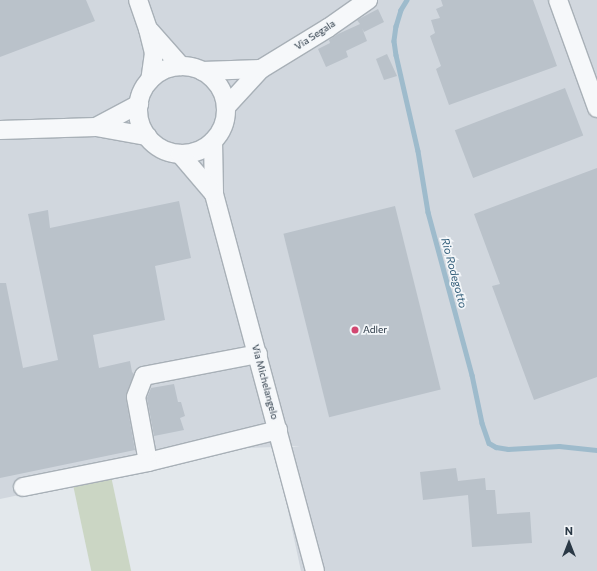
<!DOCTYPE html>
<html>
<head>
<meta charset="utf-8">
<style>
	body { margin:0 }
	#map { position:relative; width:597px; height:571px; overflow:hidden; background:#e3e8ec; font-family:Commissioner,sans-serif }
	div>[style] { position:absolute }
	.built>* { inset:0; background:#d1d7de }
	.green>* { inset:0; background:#cbd6c4; transform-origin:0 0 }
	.stream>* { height:4.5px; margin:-2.25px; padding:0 2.25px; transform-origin:2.25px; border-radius:2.25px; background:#9ebbcc }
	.building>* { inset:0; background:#bac2ca; transform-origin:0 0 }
	.roads { filter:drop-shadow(1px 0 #a8b0b7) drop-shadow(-1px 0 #a8b0b7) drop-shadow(0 1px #a8b0b7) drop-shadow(0 -1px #a8b0b7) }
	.minor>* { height:18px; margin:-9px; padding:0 9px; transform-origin:9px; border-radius:9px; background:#f6f8fa }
	.minor>.ring { margin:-9px; padding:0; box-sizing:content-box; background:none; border:18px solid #f6f8fa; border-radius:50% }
	.dots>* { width:11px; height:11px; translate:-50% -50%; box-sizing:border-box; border:2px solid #f3f6f9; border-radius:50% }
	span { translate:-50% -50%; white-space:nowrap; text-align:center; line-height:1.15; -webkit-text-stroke:3.5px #f3f6f9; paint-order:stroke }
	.street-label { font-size:10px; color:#2a3845 }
	.poi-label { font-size:10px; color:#2a3845 }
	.left { translate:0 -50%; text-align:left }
	.water-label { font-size:11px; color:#335e7a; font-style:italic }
	.north { position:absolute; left:549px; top:523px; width:40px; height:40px; -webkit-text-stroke:3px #f3f6f9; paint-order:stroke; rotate:0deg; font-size:11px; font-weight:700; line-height:16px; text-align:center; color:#2a3845 }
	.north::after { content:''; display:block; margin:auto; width:14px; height:18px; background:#2a3845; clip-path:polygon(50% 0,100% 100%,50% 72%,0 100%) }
</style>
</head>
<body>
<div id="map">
	<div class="built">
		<div style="clip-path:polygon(0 0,597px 0,597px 571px,301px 571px,275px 450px,300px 446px,247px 448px,0 499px)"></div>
	</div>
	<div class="green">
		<div style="left:111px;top:476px;width:97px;height:39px;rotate:78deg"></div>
	</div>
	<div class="stream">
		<div style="left:407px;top:0;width:12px;rotate:121deg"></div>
		<div style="left:401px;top:10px;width:17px;rotate:107deg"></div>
		<div style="left:396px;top:26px;width:15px;rotate:98deg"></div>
		<div style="left:394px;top:41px;width:14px;rotate:82deg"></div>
		<div style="left:396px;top:55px;width:98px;rotate:77.1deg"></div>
		<div style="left:418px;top:151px;width:62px;rotate:80.7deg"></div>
		<div style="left:428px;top:212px;width:169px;rotate:74.9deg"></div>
		<div style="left:472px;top:375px;width:49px;rotate:78.2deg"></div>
		<div style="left:482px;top:423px;width:21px;rotate:71deg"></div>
		<div style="left:489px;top:443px;width:8px;rotate:30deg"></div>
		<div style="left:496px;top:447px;width:12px;rotate:9deg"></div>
		<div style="left:508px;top:449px;width:51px;rotate:-3.4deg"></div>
		<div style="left:559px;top:446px;width:38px;rotate:6deg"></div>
	</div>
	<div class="building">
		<div style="clip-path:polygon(0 0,86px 0,95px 21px,0 57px)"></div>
		<div style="clip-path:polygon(441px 0,533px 0,557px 66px,449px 105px,436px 69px,441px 66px,430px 36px,435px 33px,431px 20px,440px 18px,436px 9px,443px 6px)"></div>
		<div style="clip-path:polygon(378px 9px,384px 22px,364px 32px,362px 28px,367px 41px,346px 51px,348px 57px,326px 67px,318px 49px,330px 43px,329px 40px,338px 34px,360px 24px,357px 20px)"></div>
		<div style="clip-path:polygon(387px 54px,397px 76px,384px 80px,376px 59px)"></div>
		<div style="left:565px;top:88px;width:51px;height:118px;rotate:69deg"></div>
		<div style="clip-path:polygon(597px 168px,597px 377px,534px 400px,492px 286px,500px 284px,474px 214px)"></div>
		<div style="clip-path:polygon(179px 201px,191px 258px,155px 266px,165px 320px,93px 335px,99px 368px,130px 361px,132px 372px,134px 374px,126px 399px,135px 450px,0 478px,0 283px,6px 283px,23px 368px,58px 360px,28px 214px,48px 210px,50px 228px)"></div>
		<div style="left:395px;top:206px;width:189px;height:115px;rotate:76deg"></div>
		<div style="clip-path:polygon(174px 384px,178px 402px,181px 402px,185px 416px,180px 418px,184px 430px,154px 436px,147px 398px,151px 388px)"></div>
		<div style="clip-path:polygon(456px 468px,458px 481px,485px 478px,486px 490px,495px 490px,497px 514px,530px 512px,532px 543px,472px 547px,468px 495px,423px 500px,420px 472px)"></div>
	</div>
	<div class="roads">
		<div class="minor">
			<div style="left:138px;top:0;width:31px;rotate:71deg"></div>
			<div style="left:148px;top:29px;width:25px;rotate:76deg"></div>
			<div style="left:154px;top:53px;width:27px;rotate:98deg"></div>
			<div style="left:558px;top:0;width:115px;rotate:70.1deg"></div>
			<div style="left:150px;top:31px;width:47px;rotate:48.5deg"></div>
			<div class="ring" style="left:138px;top:66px;width:70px;height:70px"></div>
			<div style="left:202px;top:71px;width:59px;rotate:-1.9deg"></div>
			<div style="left:226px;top:107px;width:52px;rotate:-47.4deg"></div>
			<div style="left:261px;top:69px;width:79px;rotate:-31.5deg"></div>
			<div style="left:328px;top:28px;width:49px;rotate:-35deg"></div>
			<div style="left:96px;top:127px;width:49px;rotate:-28.1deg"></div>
			<div style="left:0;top:130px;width:96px;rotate:-1.8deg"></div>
			<div style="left:96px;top:127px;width:52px;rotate:10deg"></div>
			<div style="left:213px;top:141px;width:53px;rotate:88.9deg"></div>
			<div style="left:214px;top:194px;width:390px;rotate:75deg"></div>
			<div style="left:180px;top:154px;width:52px;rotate:49.6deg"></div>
			<div style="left:258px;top:354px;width:116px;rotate:169.1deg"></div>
			<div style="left:144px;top:376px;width:22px;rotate:111deg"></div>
			<div style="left:136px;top:397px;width:66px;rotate:79.5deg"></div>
			<div style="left:148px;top:462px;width:134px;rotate:-13.8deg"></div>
			<div style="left:23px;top:487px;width:127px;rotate:-11.3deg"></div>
		</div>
	</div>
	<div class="dots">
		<div style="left:355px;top:330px;background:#d24771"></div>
	</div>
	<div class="street-label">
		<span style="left:315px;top:35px;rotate:-33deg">Via Segala</span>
		<span style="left:265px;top:382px;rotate:75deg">Via Michelangelo</span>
	</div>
	<div class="poi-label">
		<span class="left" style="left:363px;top:330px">Adler</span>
	</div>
	<div class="water-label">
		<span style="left:454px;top:273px;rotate:75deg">Rio Rodegotto</span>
	</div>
	<div class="north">N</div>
</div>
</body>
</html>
